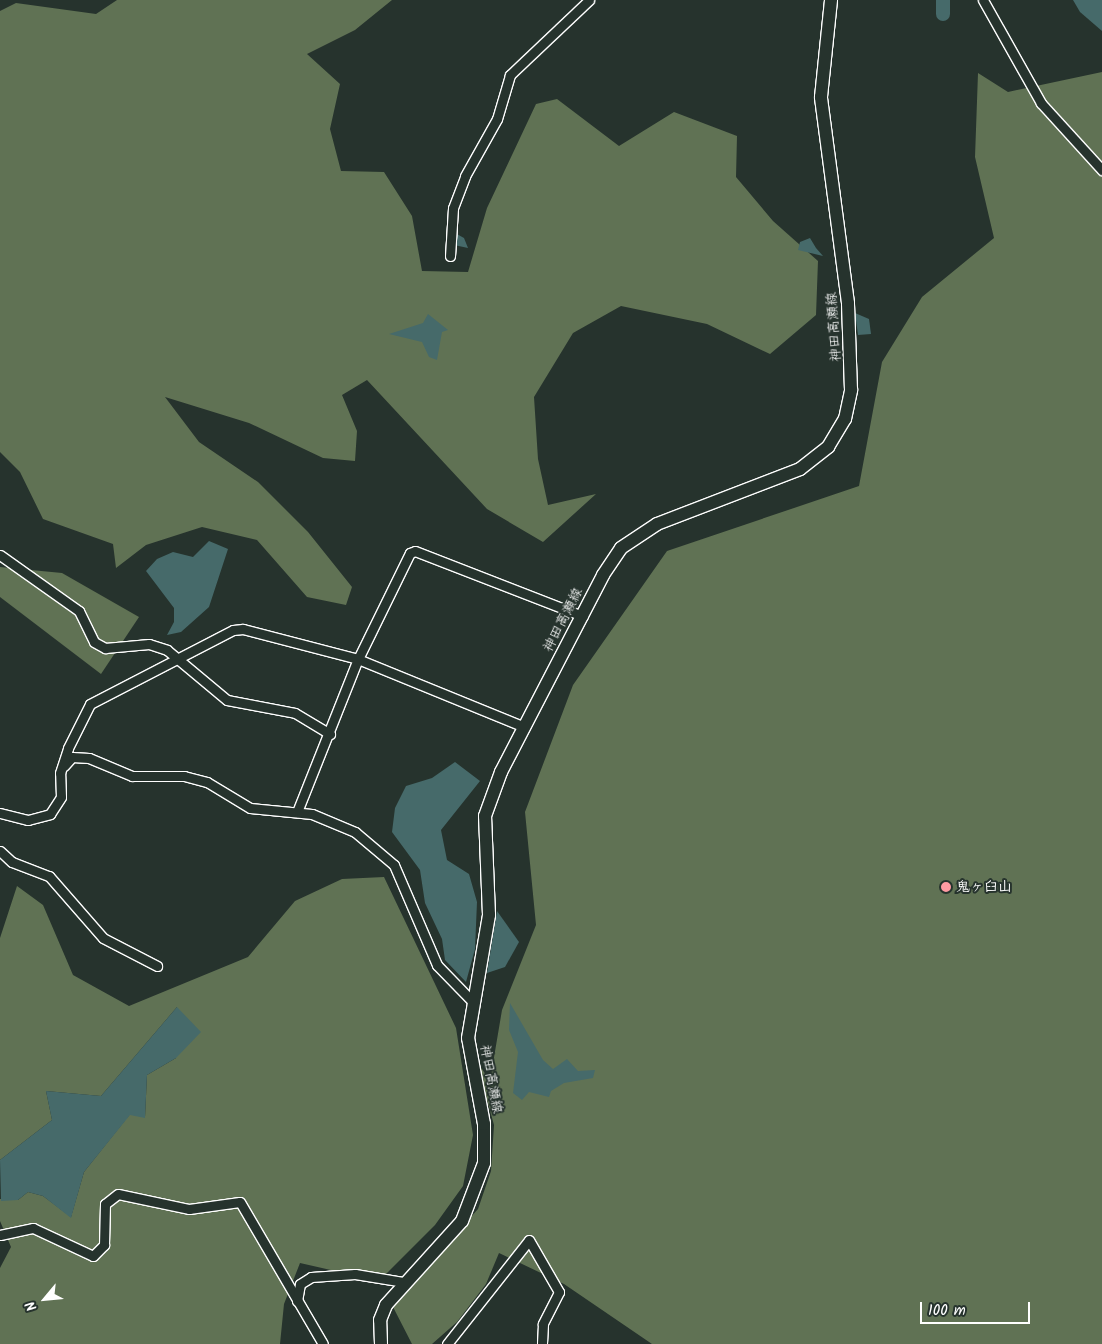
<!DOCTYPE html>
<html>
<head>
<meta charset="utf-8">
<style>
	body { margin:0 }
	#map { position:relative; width:1102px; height:1344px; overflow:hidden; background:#26332d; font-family:Kalam,"Klee One",sans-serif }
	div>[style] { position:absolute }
	.green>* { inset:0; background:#607254 }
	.water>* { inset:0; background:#466a6a }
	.river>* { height:14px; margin:-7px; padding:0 7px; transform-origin:7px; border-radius:7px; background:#466a6a }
	.roads { filter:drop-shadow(1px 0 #fff) drop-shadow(-1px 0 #fff) drop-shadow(0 1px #fff) drop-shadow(0 -1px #fff) }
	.minor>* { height:9px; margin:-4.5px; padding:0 4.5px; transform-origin:4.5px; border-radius:4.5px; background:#26332d }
	.secondary>* { height:12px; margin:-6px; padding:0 6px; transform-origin:6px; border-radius:6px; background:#26332d }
	.dots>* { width:14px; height:14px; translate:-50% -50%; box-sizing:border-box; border:2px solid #26332d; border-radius:50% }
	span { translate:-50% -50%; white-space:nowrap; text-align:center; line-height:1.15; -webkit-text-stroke:4px #26332d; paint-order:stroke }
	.street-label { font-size:14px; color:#fff }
	.poi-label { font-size:14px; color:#fff; font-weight:700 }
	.left { translate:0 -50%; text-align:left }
	.north { position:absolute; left:20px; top:1274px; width:50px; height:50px; -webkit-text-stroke:4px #26332d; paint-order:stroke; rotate:242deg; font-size:14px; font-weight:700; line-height:20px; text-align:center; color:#fff }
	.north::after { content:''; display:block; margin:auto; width:18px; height:22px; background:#fff; clip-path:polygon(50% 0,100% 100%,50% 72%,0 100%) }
	.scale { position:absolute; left:920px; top:1302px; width:110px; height:22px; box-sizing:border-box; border:2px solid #fff; border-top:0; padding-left:6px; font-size:15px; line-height:18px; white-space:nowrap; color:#fff; -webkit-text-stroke:4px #26332d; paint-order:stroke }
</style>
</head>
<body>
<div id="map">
	<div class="green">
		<div style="clip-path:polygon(117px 0,392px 0,355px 30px,307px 54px,340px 84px,330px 129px,341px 171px,384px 172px,412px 216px,422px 271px,468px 272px,487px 208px,536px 104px,557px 99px,619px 146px,674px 112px,737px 136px,736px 177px,773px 221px,818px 261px,816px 315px,770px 354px,707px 324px,621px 306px,573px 333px,534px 397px,538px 459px,548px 505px,596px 494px,543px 542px,487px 509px,367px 380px,342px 395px,357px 431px,355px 461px,323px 458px,249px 423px,165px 397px,199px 442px,258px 482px,308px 532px,352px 587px,346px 605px,307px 597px,257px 540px,202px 527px,146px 545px,116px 568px,113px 544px,43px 519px,20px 472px,0 452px,0 11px,16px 3px,96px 14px)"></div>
		<div style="clip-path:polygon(1102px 72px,1102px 1344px,652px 1344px,564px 1284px,499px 1253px,486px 1284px,457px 1322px,432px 1344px,412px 1344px,392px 1305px,478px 1209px,491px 1171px,494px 1125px,476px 1060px,490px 1081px,502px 1010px,536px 925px,525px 812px,573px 685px,667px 551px,859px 486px,882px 362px,922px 297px,994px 238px,975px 157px,978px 73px,1008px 92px)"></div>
		<div style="clip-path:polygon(0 567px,62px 573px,139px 617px,101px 674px,0 597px)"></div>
		<div style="clip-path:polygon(384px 877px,456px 1028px,473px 1135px,463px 1186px,435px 1225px,379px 1281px,300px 1263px,284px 1304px,280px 1344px,0 1344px,0 1268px,11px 1247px,0 1221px,0 1199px,18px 1200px,28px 1192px,43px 1196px,71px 1217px,84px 1172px,130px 1114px,145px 1117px,147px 1075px,176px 1058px,177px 1007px,101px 1096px,46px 1091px,52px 1120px,0 1160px,0 938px,17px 886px,43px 905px,73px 975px,129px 1006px,248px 957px,295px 901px,342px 879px)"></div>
	</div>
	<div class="water">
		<div style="clip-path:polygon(1073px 0,1102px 0,1102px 31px,1080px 12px)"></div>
		<div style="clip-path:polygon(455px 233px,464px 238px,468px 248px,454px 245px)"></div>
		<div style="clip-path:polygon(810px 238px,816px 248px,823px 256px,798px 250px,800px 242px)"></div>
		<div style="clip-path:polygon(855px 313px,869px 319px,871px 334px,858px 335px)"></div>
		<div style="clip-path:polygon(428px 314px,448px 330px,442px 332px,437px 360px,429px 357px,422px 342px,389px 334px,423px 323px)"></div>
		<div style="clip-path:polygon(209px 541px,228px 549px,209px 607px,181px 632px,167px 635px,174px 622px,174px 608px,146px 571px,157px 559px,173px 552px,193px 557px)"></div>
		<div style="clip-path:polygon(455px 762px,480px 781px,441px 830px,447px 860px,469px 874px,477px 902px,475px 949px,466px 982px,445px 960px,442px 939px,425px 903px,420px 870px,392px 832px,395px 808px,406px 786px,432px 778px)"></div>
		<div style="clip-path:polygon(497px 911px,519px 942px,505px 967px,487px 973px)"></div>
		<div style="clip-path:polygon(510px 1003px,543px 1060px,553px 1069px,567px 1059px,578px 1071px,595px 1070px,593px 1078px,564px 1083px,551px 1091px,549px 1097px,529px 1092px,522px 1100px,513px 1093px,518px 1052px,509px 1030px)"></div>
		<div style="clip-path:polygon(177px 1007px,201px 1032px,176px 1058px,147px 1075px,145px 1118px,130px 1115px,84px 1172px,71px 1218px,43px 1196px,28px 1192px,18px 1200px,1px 1201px,0 1160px,52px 1120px,46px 1091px,101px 1096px)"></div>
	</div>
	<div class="river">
		<div style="left:943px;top:0;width:14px;rotate:90deg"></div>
	</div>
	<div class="roads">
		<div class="minor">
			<div style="left:983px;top:0;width:118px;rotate:60.6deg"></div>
			<div style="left:1041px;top:103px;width:91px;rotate:47.7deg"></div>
			<div style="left:450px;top:256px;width:48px;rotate:-86.4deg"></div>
			<div style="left:453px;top:208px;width:34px;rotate:-69deg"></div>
			<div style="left:465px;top:176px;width:65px;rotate:-60.7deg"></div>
			<div style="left:497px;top:119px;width:46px;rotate:-73.5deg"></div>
			<div style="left:510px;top:75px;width:109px;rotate:-43.5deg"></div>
			<div style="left:0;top:555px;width:97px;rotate:35.3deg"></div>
			<div style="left:79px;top:611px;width:34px;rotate:64deg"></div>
			<div style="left:94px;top:642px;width:13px;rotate:29deg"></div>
			<div style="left:105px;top:648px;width:44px;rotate:-5.2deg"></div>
			<div style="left:149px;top:644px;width:19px;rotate:18deg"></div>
			<div style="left:167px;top:650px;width:78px;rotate:39.8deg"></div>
			<div style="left:227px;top:700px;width:69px;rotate:10.8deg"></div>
			<div style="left:295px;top:713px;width:41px;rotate:31deg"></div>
			<div style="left:64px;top:766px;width:12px;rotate:-48deg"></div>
			<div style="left:72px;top:757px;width:17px;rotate:3deg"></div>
			<div style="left:89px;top:758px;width:47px;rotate:22.7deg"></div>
			<div style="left:132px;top:776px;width:52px"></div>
			<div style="left:184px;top:776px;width:24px;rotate:15deg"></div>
			<div style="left:207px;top:782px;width:50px;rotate:31.2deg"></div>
			<div style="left:250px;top:808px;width:62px;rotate:5.5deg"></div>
			<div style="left:312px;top:814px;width:47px;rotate:22.7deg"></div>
			<div style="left:355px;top:832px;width:51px;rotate:40.2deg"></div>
			<div style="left:394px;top:865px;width:109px;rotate:66.7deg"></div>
			<div style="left:437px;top:965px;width:50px;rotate:45.8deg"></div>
			<div style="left:297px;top:812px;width:165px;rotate:-68.3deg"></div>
			<div style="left:358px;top:659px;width:118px;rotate:-63.9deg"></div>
			<div style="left:410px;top:553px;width:5px;rotate:-22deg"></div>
			<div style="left:415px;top:551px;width:180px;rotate:21.2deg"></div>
			<div style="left:0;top:813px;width:29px;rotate:14deg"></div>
			<div style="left:28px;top:820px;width:23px;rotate:-15deg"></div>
			<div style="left:50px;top:814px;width:20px;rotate:-57deg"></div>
			<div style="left:61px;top:797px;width:24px;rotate:-92deg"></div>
			<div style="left:60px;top:773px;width:26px;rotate:-72deg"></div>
			<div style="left:68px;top:748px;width:49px;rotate:-63.4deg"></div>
			<div style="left:90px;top:704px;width:161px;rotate:-27.4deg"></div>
			<div style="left:233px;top:630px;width:10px;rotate:-6deg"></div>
			<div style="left:243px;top:629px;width:119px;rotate:14.6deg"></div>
			<div style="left:358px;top:659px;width:180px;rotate:22.2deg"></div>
			<div style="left:0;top:851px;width:16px;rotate:43deg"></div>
			<div style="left:12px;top:862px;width:40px;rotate:21deg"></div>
			<div style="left:49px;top:876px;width:82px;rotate:48.9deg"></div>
			<div style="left:103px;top:938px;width:61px;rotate:27.4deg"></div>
			<div style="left:0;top:1235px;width:34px;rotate:-12deg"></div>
			<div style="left:33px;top:1228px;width:66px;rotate:25deg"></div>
			<div style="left:93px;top:1256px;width:16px;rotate:-45deg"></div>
			<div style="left:104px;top:1245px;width:41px;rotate:-88.6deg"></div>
			<div style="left:105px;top:1204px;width:16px;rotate:-38deg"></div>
			<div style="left:118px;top:1194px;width:73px;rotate:11.9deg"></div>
			<div style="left:189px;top:1209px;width:51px;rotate:-7.8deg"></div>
			<div style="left:240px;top:1202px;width:164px;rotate:59.7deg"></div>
			<div style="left:297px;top:1301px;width:17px;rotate:-80deg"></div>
			<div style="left:300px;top:1284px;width:13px;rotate:-32deg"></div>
			<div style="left:311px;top:1277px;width:44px;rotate:-3.9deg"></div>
			<div style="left:355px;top:1274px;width:50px;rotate:9.3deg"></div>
			<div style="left:447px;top:1344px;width:132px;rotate:-51.7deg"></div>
			<div style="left:529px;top:1240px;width:60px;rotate:60deg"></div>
			<div style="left:559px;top:1292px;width:36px;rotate:117deg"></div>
			<div style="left:543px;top:1324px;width:20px;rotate:93deg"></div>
		</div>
		<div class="secondary">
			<div style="left:381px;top:1344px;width:24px;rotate:-92deg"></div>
			<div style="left:380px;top:1320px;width:16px;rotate:-68deg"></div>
			<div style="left:386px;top:1305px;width:113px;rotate:-47.9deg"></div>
			<div style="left:462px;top:1221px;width:62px;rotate:-69.2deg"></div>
			<div style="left:484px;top:1163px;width:39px;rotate:-90deg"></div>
			<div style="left:484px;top:1124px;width:87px;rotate:-100.5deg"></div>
			<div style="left:468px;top:1038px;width:125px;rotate:-80.3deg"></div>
			<div style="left:489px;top:915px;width:99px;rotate:-92.3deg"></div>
			<div style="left:485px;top:816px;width:47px;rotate:-70deg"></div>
			<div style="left:501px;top:772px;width:222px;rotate:-62.6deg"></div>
			<div style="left:603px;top:575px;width:32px;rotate:-56deg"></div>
			<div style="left:621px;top:548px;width:43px;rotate:-33.7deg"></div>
			<div style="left:657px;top:524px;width:153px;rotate:-21deg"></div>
			<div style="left:800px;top:469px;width:36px;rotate:-38deg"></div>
			<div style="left:828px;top:447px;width:33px;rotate:-59deg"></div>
			<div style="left:845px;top:419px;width:30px;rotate:-78deg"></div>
			<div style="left:851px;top:390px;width:87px;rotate:-92deg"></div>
			<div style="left:848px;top:303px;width:208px;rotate:-97.5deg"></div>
			<div style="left:821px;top:97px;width:98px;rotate:-84.1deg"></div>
		</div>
	</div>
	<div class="dots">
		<div style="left:946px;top:887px;background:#ff9aa2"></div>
	</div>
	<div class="street-label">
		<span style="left:834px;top:327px;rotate:-94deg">神田高瀬線</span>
		<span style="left:563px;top:620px;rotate:-63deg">神田高瀬線</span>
		<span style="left:491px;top:1079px;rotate:79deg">神田高瀬線</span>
	</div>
	<div class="poi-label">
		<span class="left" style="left:956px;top:887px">鬼ヶ臼山</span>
	</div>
	<div class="north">N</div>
	<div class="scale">100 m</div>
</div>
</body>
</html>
